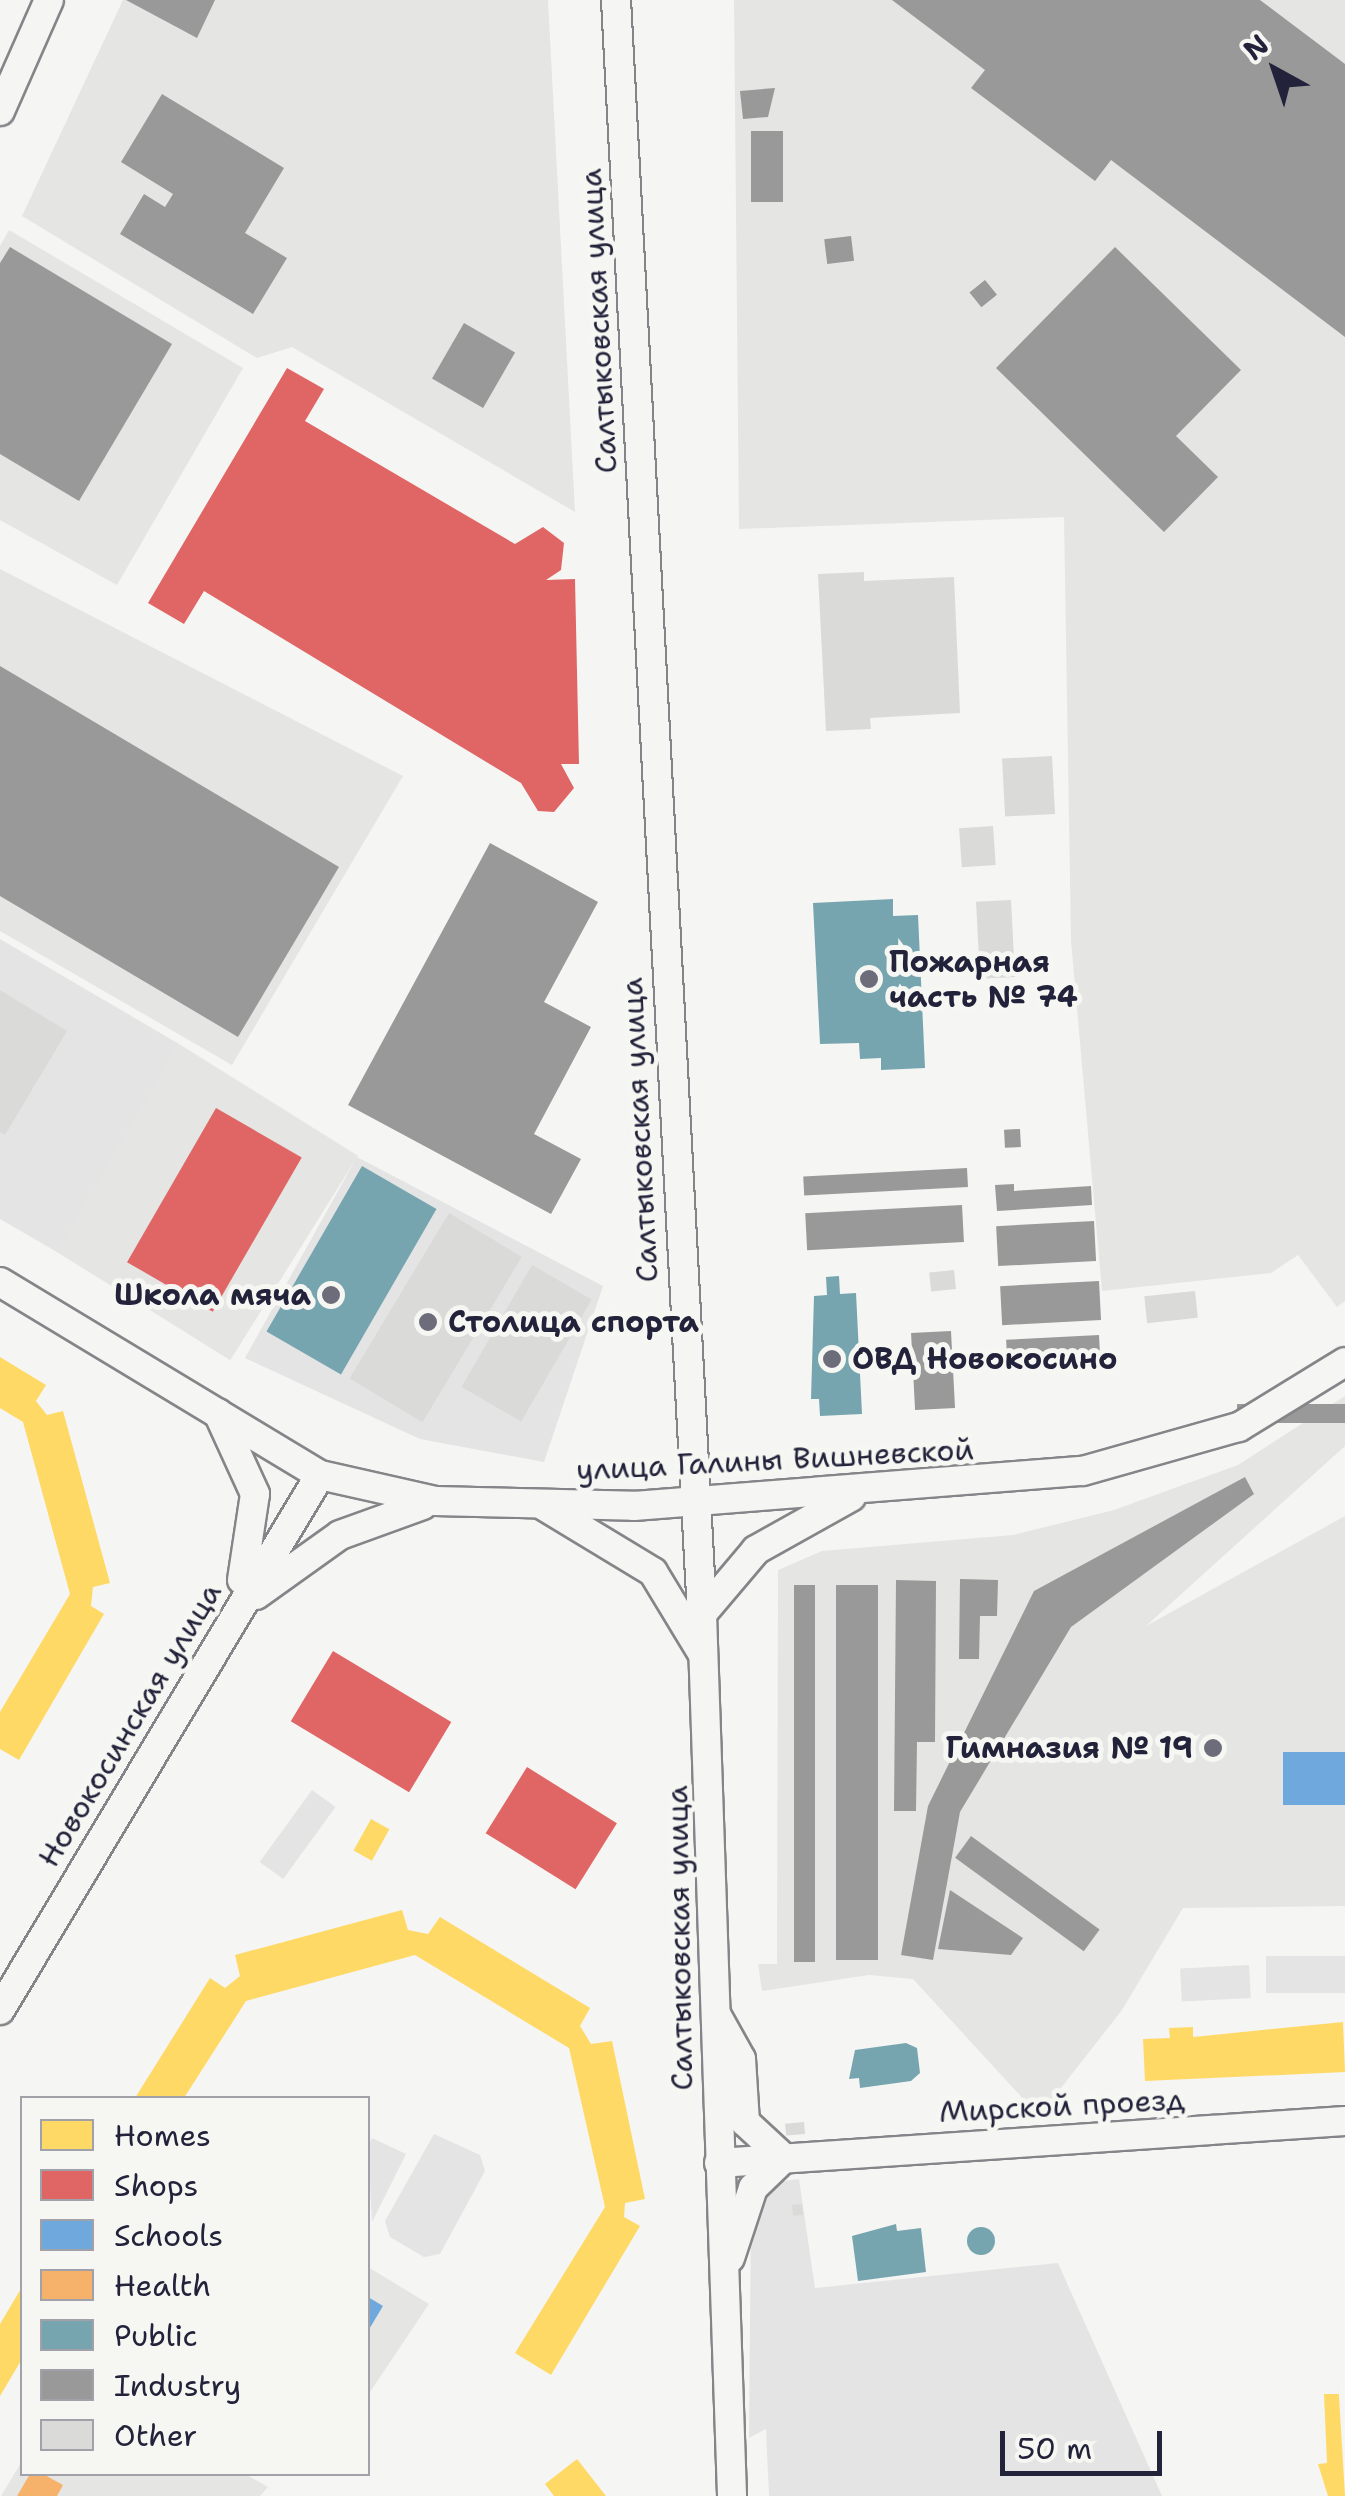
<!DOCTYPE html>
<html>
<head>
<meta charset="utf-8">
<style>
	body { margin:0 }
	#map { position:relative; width:1345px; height:2496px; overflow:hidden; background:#f5f5f3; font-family:"Shantell Sans",sans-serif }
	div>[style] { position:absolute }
	.built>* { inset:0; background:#e5e5e4; transform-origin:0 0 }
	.green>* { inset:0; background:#e4e4e4; transform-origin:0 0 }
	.homes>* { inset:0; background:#ffd966; transform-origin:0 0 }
	.shops>* { inset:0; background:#e06666; transform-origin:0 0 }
	.schools>* { inset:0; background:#6fa8dc; transform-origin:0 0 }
	.health>* { inset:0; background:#f6b26b }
	.public>* { inset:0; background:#76a5af; transform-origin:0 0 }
	.round { border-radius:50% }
	.industry>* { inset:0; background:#999; transform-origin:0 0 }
	.building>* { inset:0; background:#dadad9; transform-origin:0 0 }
	.roads { filter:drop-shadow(2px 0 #858589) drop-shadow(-2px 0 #858589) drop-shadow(0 2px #858589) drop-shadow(0 -2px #858589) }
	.minor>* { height:28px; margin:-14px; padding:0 14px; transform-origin:14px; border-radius:14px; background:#f5f5f3 }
	.dots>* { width:28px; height:28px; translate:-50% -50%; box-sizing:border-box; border:5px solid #f6f6f2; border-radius:50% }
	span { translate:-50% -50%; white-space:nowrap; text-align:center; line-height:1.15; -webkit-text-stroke:10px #f6f6f2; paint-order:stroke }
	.street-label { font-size:30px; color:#22223b }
	.poi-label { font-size:30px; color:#22223b; font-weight:700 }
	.left { translate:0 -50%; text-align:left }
	.right { translate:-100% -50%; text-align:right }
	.legend { position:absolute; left:20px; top:2096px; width:350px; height:380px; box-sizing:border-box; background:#f6f6f2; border:2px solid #a1a1a9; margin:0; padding:12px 18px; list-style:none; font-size:30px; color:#22223b }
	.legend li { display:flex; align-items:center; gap:20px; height:50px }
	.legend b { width:50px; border:2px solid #a1a1a9 }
	.north { position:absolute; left:1225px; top:20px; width:100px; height:100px; -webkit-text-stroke:8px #f6f6f2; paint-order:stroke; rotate:320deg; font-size:28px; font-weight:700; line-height:40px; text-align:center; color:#22223b }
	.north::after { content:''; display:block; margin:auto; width:35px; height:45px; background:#22223b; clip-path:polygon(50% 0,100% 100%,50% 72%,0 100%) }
	.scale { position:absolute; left:1000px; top:2431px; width:162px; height:45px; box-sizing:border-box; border:5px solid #22223b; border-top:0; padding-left:12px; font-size:30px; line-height:35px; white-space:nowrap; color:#22223b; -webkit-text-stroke:8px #f6f6f2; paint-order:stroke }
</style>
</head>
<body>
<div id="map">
	<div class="built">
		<div style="clip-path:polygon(123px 0,548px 0,575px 512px,292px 347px,257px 358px,22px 216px)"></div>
		<div style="clip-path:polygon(734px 0,1345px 0,1345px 1301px,1337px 1307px,1298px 1255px,1271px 1273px,1102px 1291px,1071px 941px,1064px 517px,739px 529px)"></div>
		<div style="clip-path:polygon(9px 230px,243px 368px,117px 585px,0 520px,0 246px)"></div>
		<div style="clip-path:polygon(0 569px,403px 776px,232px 1065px,0 931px)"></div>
		<div style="left:179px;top:1044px;width:211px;height:241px;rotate:32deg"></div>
		<div style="clip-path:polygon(1345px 1396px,1345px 1446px,1146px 1626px,1345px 1516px,1345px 1906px,1183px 1908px,1122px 2010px,1039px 2116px,913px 1979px,869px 1975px,762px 1991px,758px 1964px,777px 1964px,778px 1570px,822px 1551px,1013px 1535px,1114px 1510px,1238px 1465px)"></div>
		<div style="clip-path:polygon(368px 2267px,429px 2304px,368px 2395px)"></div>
		<div style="clip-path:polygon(22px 2461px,22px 2474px,245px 2474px,268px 2487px,260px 2496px,1px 2496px)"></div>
	</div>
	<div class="green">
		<div style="clip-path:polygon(0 939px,179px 1044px,57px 1252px,0 1219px)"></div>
		<div style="clip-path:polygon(357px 1157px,603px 1286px,544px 1462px,420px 1439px,245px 1358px)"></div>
		<div style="left:312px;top:1790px;width:29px;height:89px;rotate:36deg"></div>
		<div style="left:1345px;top:1956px;width:37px;height:79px;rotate:90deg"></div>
		<div style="left:1249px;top:1965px;width:33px;height:69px;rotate:87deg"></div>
		<div style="clip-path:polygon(434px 2134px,480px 2155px,485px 2171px,440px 2254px,424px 2257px,390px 2237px,385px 2221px)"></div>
		<div style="clip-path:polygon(372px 2138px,406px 2154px,372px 2222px,368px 2146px)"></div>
		<div style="clip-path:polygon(799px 2179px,815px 2288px,1058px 2263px,1162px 2496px,769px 2496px,766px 2429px,749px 2438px,751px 2208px,764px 2184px)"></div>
	</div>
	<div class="homes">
		<div style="clip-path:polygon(0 1357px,46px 1385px,36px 1401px,47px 1415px,63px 1411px,110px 1583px,93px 1587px,91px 1606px,104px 1614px,19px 1760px,0 1749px,0 1712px,70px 1594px,23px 1422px,0 1408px)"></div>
		<div style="left:371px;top:1819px;width:21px;height:36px;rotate:29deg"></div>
		<div style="clip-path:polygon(402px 1910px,408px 1930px,428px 1934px,440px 1917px,590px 2008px,580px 2026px,591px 2044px,612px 2041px,645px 2199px,625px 2203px,624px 2217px,640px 2226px,551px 2375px,515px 2353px,605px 2207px,569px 2048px,415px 1955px,246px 2001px,184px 2098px,135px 2098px,210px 1978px,225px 1988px,240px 1976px,235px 1955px)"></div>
		<div style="clip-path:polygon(1343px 2022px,1345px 2072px,1145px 2081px,1143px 2039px,1170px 2038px,1169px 2028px,1193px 2027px,1193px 2037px)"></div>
		<div style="clip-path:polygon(22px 2287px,22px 2359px,0 2396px,0 2324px)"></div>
		<div style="clip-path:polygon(1338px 2380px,1345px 2496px,1328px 2496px,1318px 2464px,1327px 2463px,1324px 2394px,1339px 2394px)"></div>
		<div style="clip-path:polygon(577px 2459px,606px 2496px,554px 2496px,545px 2484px)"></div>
	</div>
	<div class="shops">
		<div style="clip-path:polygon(287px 368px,324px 389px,305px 421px,515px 544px,543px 527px,564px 543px,561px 570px,546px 580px,575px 579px,579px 764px,561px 764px,574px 788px,554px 812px,538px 811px,521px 783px,204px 591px,184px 624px,148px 603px)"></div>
		<div style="left:216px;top:1108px;width:99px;height:178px;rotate:30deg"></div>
		<div style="left:333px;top:1651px;width:138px;height:82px;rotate:31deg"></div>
		<div style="left:527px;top:1767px;width:106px;height:78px;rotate:32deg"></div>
	</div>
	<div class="schools">
		<div style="left:1283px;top:1752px;width:62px;height:53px"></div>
		<div style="clip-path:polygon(368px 2297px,383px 2306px,368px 2331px)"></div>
	</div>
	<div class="health">
		<div style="clip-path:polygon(30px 2474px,43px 2474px,63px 2485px,57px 2496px,17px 2496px)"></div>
	</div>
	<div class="public">
		<div style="clip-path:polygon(893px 899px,893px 916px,918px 915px,925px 1068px,881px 1070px,881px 1058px,860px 1059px,859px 1043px,820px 1044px,813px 903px)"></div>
		<div style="left:362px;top:1166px;width:86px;height:191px;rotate:30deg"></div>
		<div style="clip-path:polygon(839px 1276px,840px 1294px,856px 1293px,862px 1414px,820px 1416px,819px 1399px,811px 1399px,814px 1296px,827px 1295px,826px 1277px)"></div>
		<div style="clip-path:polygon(906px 2043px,917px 2048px,920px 2073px,911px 2081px,860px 2088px,859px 2078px,849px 2079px,855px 2050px)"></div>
		<div style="clip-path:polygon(896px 2224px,897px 2231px,921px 2228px,926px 2272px,858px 2281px,852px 2236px)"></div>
		<div class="round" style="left:967px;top:2227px;width:28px;height:28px"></div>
	</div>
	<div class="industry">
		<div style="clip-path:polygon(126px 0,215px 0,197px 38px)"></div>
		<div style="clip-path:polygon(892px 0,1260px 0,1345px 64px,1345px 337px,1111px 160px,1095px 181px,971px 88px,985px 70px)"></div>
		<div style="clip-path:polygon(775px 88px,768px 117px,743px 119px,740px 91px)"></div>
		<div style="clip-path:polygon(162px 94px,284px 168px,245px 233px,287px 258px,253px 314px,120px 234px,144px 194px,165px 207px,173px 194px,121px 162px)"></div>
		<div style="left:751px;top:131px;width:32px;height:71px"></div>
		<div style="left:851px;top:236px;width:25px;height:27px;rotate:83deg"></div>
		<div style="clip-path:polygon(10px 247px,172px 344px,79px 501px,0 454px,0 263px)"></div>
		<div style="clip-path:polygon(1115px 247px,1241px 370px,1176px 436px,1218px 477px,1164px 532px,996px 368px)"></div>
		<div style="left:985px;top:280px;width:19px;height:20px;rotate:51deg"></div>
		<div style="left:464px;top:323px;width:59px;height:64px;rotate:30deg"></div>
		<div style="clip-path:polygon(0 666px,339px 867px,238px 1037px,0 896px)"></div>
		<div style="clip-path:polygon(490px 843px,598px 902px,544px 1002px,591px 1027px,534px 1134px,581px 1159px,551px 1214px,348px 1105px)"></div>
		<div style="left:1020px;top:1129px;width:18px;height:16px;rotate:87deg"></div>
		<div style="left:967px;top:1168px;width:19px;height:164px;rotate:87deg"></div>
		<div style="clip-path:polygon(1014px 1184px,1014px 1191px,1091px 1186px,1092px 1205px,997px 1211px,995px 1185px)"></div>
		<div style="left:962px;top:1205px;width:37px;height:157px;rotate:87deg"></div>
		<div style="left:1094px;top:1221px;width:40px;height:98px;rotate:87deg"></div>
		<div style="left:1099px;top:1281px;width:39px;height:99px;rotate:87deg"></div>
		<div style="left:951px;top:1331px;width:77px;height:40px;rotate:87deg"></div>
		<div style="left:1099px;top:1335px;width:20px;height:93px;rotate:87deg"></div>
		<div style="left:1345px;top:1404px;width:19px;height:108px;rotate:90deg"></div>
		<div style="clip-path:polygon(1245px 1477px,1254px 1494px,1071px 1627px,960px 1812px,933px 1960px,901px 1955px,928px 1806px,1034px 1591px)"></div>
		<div style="clip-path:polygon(960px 1579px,998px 1580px,997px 1616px,980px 1616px,979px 1659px,959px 1659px)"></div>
		<div style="clip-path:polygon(896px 1580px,936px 1581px,935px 1742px,917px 1742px,916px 1811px,894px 1811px)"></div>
		<div style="left:794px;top:1585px;width:21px;height:377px"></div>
		<div style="left:836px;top:1585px;width:42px;height:375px"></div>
		<div style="left:971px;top:1836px;width:159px;height:27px;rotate:36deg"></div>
		<div style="clip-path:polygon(950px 1890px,1023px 1938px,1011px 1955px,938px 1949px)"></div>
	</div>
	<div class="building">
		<div style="clip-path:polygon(864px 572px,864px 581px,954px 577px,960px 713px,870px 718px,871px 729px,826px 731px,818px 574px)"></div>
		<div style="left:1052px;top:756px;width:58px;height:50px;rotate:87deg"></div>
		<div style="left:993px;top:826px;width:39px;height:34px;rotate:86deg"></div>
		<div style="left:1011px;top:900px;width:77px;height:35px;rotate:87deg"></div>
		<div style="clip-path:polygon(0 990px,67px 1031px,5px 1135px,0 1132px)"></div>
		<div style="left:449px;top:1213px;width:85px;height:193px;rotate:31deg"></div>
		<div style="left:532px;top:1265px;width:69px;height:141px;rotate:30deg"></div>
		<div style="left:954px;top:1270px;width:19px;height:25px;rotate:84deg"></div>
		<div style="left:1195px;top:1291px;width:27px;height:51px;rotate:84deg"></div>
		<div style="left:804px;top:2122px;width:12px;height:19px;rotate:85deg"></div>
		<div style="left:802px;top:2204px;width:11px;height:10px;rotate:85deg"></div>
	</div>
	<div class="roads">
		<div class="minor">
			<div style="left:616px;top:0;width:1616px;rotate:86.95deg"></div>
			<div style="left:702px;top:1614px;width:883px;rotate:88.05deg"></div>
			<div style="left:0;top:111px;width:121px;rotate:-66.2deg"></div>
			<div style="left:0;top:1282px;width:374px;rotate:31.1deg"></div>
			<div style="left:320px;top:1475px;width:118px;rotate:12.7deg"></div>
			<div style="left:435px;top:1501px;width:199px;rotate:1.4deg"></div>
			<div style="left:634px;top:1506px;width:450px;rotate:-4.5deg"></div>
			<div style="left:1083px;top:1471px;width:162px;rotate:-15.8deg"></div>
			<div style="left:1239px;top:1427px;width:124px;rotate:-31.5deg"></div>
			<div style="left:218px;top:1413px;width:89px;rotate:65.4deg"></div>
			<div style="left:255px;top:1494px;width:87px;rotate:98.6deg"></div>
			<div style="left:544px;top:1506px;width:127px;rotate:31.2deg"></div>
			<div style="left:653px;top:1572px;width:95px;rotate:58.8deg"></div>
			<div style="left:256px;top:1595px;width:103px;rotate:-35.5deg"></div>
			<div style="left:340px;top:1535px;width:88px;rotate:-19.9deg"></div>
			<div style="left:702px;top:1614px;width:84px;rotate:-49.8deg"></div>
			<div style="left:756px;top:1550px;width:109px;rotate:-29.2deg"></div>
			<div style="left:0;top:2010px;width:623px;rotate:-59.12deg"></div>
			<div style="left:716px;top:2014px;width:51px;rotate:60.9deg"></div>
			<div style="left:741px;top:2059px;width:63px;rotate:86.4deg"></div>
			<div style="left:745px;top:2122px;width:53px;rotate:42.7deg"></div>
			<div style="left:719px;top:2163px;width:627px;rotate:-3.84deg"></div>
			<div style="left:730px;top:2258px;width:74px;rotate:-71.8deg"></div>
			<div style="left:753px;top:2188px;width:43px;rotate:-44.1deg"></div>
		</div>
	</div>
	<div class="dots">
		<div style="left:869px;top:979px;background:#6c6c7b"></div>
		<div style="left:331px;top:1295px;background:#6c6c7b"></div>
		<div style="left:428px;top:1322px;background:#6c6c7b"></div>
		<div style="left:832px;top:1359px;background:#6c6c7b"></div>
		<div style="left:1213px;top:1748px;background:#6c6c7b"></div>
	</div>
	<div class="street-label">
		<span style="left:599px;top:321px;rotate:-93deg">Салтыковская улица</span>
		<span style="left:640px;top:1130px;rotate:-93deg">Салтыковская улица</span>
		<span style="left:775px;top:1460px;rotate:-3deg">улица Галины Вишневской</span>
		<span style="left:130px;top:1725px;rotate:-59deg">Новокосинская улица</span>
		<span style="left:680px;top:1938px;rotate:-91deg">Салтыковская улица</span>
		<span style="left:1062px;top:2106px;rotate:-3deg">Мирской проезд</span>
	</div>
	<div class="poi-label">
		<span class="left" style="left:889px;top:979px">Пожарная<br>часть № 74</span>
		<span class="right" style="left:311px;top:1295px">Школа мяча</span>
		<span class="left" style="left:448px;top:1322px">Столица спорта</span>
		<span class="left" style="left:852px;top:1359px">ОВД Новокосино</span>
		<span class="right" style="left:1193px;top:1748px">Гимназия № 19</span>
	</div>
	<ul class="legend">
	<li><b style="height:28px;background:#ffd966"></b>Homes</li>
	<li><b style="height:28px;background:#e06666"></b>Shops</li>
	<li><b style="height:28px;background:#6fa8dc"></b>Schools</li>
	<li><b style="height:28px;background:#f6b26b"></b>Health</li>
	<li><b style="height:28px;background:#76a5af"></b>Public</li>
	<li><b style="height:28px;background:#999"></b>Industry</li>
	<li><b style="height:28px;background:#dadad9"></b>Other</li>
	</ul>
	<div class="north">N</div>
	<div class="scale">50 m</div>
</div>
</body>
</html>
